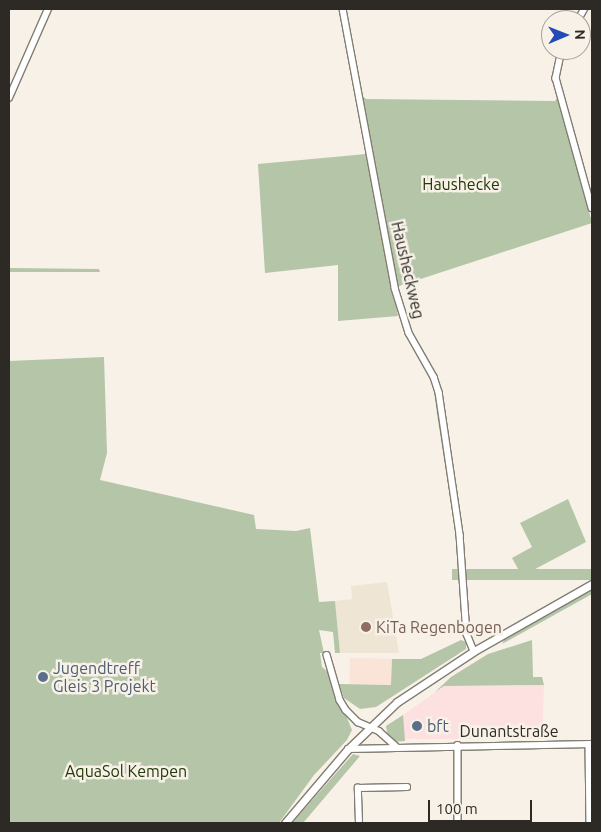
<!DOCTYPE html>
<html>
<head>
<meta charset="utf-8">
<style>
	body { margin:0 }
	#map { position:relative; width:601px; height:832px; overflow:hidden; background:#f7f1e7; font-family:Ubuntu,sans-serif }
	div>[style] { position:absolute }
	.commercial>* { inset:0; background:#fce1e0 }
	.industrial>* { inset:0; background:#fae3d7; transform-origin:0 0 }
	.built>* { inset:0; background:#efe5d4 }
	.green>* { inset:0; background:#b4c5a8; transform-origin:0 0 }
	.roads { filter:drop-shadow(1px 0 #827d73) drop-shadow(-1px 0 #827d73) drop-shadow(0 1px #827d73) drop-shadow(0 -1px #827d73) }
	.minor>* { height:5.5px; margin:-2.75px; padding:0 2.75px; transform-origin:2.75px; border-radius:2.75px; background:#fff }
	.tertiary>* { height:7px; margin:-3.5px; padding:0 3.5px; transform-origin:3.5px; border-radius:3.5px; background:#fff }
	.dots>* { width:14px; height:14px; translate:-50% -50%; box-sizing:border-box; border:2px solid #f7f1e7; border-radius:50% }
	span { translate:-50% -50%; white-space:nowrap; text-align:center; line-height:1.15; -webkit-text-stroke:5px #f7f1e7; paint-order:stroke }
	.park-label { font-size:16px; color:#213a08 }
	.street-label { font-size:16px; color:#2d2a26 }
	.education-label { font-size:16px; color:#785e54 }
	.left { translate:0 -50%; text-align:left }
	.service-label { font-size:16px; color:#4e5e75 }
	.frame { position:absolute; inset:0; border:10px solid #2d2a26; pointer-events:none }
	.north { position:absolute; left:541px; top:10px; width:50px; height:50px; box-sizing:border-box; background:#f7f1e7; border:1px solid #a6a19a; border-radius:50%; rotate:89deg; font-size:14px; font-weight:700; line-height:20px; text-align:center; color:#2d2a26 }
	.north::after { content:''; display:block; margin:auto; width:18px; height:22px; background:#234ab8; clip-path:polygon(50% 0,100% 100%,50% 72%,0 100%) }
	.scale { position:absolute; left:428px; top:800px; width:104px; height:22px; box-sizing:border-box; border:2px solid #2d2a26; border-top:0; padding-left:6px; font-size:15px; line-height:18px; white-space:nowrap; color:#2d2a26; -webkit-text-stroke:4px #f7f1e7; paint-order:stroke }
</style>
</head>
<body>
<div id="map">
	<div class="commercial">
		<div style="clip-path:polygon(544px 685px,542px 739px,403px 739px,403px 715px,444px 686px)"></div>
	</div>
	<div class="industrial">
		<div style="left:350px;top:658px;width:42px;height:26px;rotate:1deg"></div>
	</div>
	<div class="built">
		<div style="clip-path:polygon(387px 582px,399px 653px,340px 653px,335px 601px,352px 599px,351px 586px)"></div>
	</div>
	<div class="green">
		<div style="clip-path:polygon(361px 95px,366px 99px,555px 101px,558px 96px,592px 223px,396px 287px)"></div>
		<div style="clip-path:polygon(366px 154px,398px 316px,338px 321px,338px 265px,265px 273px,258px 164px)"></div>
		<div style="clip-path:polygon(9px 268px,99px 269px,100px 272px,9px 272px)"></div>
		<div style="clip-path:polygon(104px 357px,107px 453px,100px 480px,254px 515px,256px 529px,296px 531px,310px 528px,319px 602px,335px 601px,340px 653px,335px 653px,333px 632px,319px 630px,324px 653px,320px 653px,322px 667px,328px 672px,352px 730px,347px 740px,314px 775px,279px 823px,9px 823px,9px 361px)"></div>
		<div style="clip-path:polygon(432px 377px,452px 489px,463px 578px,438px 421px)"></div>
		<div style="clip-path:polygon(568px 499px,586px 542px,522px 576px,512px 558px,532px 547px,520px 523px)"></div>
		<div style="left:592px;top:569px;width:11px;height:140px;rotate:90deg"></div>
		<div style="clip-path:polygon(592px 589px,592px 594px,502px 644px,505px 638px)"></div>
		<div style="clip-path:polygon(461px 640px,466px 642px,466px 649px,376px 707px,360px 709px,344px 698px,339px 684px,391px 685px,392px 659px,421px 659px)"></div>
		<div style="clip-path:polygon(532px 640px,533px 677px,542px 677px,544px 685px,444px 686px,435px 692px,451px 677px,488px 654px)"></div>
		<div style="clip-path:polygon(403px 715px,405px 741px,394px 742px,388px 737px,386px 726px)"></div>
		<div style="clip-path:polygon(353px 754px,360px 756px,303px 823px,292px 823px)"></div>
	</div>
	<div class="roads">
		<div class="minor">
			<div style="left:343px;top:9px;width:284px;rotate:79.4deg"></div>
			<div style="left:395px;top:288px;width:47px;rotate:72.7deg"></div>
			<div style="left:409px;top:333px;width:51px;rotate:60.4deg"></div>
			<div style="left:434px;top:377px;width:16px;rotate:72deg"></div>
			<div style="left:439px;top:392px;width:145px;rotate:81.6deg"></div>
			<div style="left:460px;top:535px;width:99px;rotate:86deg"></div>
			<div style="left:467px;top:634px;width:18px;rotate:68deg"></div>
			<div style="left:578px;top:20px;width:13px;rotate:-61deg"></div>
			<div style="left:562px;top:50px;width:29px;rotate:102deg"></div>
			<div style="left:556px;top:78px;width:135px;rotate:74.5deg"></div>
			<div style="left:9px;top:98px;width:97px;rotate:-66.3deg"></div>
			<div style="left:327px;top:655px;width:47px;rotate:73.9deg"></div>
			<div style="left:340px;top:700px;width:12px;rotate:59deg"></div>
			<div style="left:346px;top:710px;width:17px;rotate:45deg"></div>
			<div style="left:358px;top:722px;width:23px;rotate:23deg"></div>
			<div style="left:379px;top:731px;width:24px;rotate:42deg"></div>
			<div style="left:589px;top:744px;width:79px;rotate:89.3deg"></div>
			<div style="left:458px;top:745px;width:78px;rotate:90deg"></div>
			<div style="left:348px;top:749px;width:244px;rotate:-1.2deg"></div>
			<div style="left:359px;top:823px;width:35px;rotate:-92deg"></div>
			<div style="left:358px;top:788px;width:49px;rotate:-1.2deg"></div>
		</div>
		<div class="tertiary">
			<div style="left:285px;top:823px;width:97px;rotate:-49.6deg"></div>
			<div style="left:348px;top:749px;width:68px;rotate:-43.8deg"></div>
			<div style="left:397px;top:702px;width:92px;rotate:-33.5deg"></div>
			<div style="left:474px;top:651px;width:136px;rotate:-29.6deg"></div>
		</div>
	</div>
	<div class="dots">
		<div style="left:366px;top:627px;background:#8d6e63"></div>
		<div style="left:43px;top:677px;background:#5c6f8a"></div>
		<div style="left:417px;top:726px;background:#5c6f8a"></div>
	</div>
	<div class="park-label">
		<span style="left:461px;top:184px">Haushecke</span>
		<span style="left:126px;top:771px">AquaSol Kempen</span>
	</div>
	<div class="street-label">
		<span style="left:408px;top:270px;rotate:77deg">Hausheckweg</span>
		<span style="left:509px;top:731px">Dunantstraße</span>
	</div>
	<div class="education-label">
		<span class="left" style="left:376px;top:627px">KiTa Regenbogen</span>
	</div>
	<div class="service-label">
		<span class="left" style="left:53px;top:677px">Jugendtreff<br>Gleis 3 Projekt</span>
		<span class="left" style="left:427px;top:726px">bft</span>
	</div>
	<div class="frame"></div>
	<div class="north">N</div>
	<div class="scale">100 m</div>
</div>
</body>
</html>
